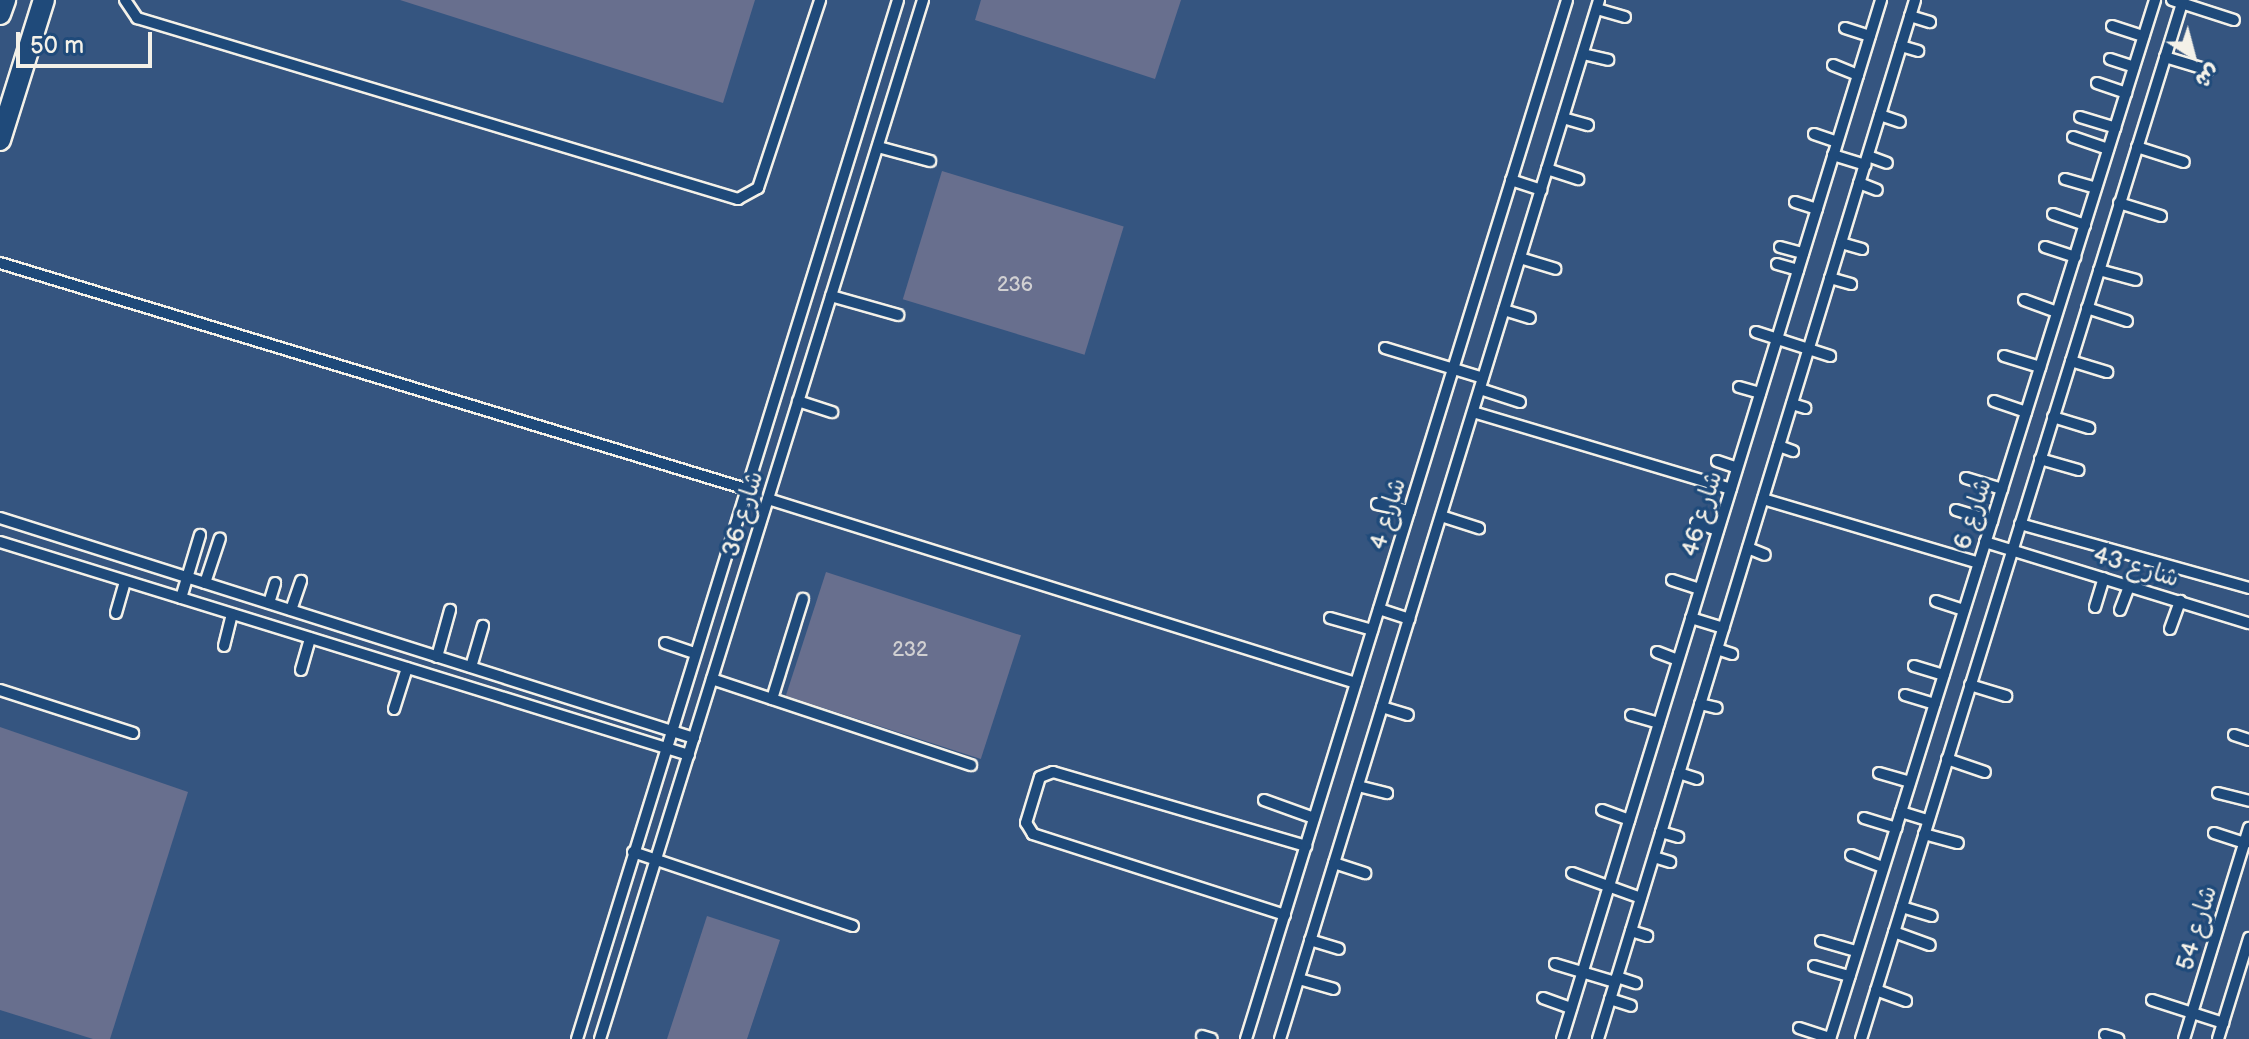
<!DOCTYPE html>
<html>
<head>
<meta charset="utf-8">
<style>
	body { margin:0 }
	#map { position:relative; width:2249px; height:1039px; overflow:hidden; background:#1f4a7a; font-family:"Balsamiq Sans","Playpen Sans Arabic",sans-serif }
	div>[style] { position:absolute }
	.built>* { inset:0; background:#355580; transform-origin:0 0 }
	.building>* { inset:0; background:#686f8e; transform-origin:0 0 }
	.roads { filter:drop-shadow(2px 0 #f4f1e8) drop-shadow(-2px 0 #f4f1e8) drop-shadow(0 2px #f4f1e8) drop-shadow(0 -2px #f4f1e8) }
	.service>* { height:10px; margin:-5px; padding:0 5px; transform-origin:5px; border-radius:5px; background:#1f4a7a }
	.minor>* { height:20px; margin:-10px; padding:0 10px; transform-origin:10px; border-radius:10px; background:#1f4a7a }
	span { translate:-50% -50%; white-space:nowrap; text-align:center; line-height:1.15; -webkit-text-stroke:7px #1f4a7a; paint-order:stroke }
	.number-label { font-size:20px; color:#d1d0d2 }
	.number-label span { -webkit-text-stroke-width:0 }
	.street-label { font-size:24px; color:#f4f1e8 }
	.north { position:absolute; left:2153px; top:16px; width:80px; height:80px; -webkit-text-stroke:6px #1f4a7a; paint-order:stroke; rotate:144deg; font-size:22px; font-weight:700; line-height:32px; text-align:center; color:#f4f1e8 }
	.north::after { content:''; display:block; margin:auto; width:28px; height:36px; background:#f4f1e8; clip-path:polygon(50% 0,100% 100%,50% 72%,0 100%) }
	.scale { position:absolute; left:16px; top:32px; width:136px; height:36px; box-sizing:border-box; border:4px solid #f4f1e8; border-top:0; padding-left:10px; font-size:24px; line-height:28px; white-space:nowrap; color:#f4f1e8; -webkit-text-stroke:6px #1f4a7a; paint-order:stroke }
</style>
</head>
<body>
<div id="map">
	<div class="built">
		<div style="left:0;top:0;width:2249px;height:1039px"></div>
	</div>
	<div class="building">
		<div style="clip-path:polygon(400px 0,755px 0,723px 103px)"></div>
		<div style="clip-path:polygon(981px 0,1181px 0,1155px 79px,975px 20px)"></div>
		<div style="left:942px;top:171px;width:190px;height:134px;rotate:17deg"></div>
		<div style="left:826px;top:572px;width:205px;height:130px;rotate:18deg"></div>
		<div style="clip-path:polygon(0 727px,188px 792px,110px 1039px,93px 1039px,0 1010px)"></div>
		<div style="clip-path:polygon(707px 916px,780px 940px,747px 1039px,667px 1039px)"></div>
	</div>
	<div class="roads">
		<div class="service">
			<div style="left:125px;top:0;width:22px;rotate:56deg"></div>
			<div style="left:137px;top:18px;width:628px;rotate:16.76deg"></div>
			<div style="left:738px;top:199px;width:23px;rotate:-29deg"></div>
			<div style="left:758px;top:188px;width:198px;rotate:-71.7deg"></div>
			<div style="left:2172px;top:0;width:65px;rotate:17.9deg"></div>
			<div style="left:1597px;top:9px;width:29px;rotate:16deg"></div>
			<div style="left:1910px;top:16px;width:21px;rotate:17deg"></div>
			<div style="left:2112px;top:26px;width:33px;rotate:18deg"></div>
			<div style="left:1845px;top:28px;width:26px;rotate:18deg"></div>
			<div style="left:1901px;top:46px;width:18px;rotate:16deg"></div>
			<div style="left:1583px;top:54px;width:26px;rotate:13deg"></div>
			<div style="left:2165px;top:57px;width:45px;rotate:16.8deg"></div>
			<div style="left:2110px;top:59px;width:25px;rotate:18deg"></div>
			<div style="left:1833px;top:65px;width:27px;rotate:22deg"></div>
			<div style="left:2097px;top:83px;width:31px;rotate:19deg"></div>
			<div style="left:1880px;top:115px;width:21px;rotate:19deg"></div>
			<div style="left:2080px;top:117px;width:37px;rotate:17deg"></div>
			<div style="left:1563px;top:118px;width:26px;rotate:16deg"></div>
			<div style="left:1814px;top:134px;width:24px;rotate:19deg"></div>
			<div style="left:2073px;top:137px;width:37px;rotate:19deg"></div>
			<div style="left:878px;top:147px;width:54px;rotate:15.1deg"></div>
			<div style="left:2137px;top:147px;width:49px;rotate:17.7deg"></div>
			<div style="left:1833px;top:155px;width:34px;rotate:17deg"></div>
			<div style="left:1868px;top:156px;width:20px;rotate:20deg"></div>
			<div style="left:1547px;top:169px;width:33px;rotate:18deg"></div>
			<div style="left:2065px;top:179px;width:32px;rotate:16deg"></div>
			<div style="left:1511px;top:180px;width:32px;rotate:18deg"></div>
			<div style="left:1859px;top:183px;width:19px;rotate:21deg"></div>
			<div style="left:1795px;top:202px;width:23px;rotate:18deg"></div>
			<div style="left:2119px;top:203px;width:44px;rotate:17.2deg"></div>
			<div style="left:2053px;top:214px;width:34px;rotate:19deg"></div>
			<div style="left:1841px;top:243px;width:22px;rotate:16deg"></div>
			<div style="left:1780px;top:247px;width:24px;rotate:15deg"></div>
			<div style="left:2045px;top:247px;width:32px;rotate:18deg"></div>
			<div style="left:1520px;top:258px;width:37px;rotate:17deg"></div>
			<div style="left:0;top:263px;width:779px;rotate:16.85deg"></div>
			<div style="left:1777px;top:264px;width:22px;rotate:16deg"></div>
			<div style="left:2099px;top:270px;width:38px;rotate:15deg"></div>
			<div style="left:1830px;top:278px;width:22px;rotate:16deg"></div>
			<div style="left:831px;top:296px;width:70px;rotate:15.8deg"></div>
			<div style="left:2024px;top:300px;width:35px;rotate:20deg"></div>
			<div style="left:2087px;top:308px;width:42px;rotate:18deg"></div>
			<div style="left:1504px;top:310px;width:27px;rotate:17deg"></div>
			<div style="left:1756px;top:332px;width:78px;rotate:18deg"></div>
			<div style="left:1385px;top:348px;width:102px;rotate:17deg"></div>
			<div style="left:2004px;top:356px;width:38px;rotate:17deg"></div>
			<div style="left:2071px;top:361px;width:38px;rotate:17deg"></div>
			<div style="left:1739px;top:387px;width:22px;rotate:16deg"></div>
			<div style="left:1480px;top:389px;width:42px;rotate:18deg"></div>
			<div style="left:798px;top:401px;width:36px;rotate:18deg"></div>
			<div style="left:1994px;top:401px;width:34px;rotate:19deg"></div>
			<div style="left:1792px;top:404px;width:14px;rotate:17deg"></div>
			<div style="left:1473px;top:412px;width:269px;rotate:16.6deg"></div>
			<div style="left:2053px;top:417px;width:38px;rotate:17deg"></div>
			<div style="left:1779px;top:446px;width:15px;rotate:20deg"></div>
			<div style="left:2040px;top:459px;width:40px;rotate:16deg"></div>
			<div style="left:1717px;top:461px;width:21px;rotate:19deg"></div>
			<div style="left:1966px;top:478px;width:38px;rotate:17deg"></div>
			<div style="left:768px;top:499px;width:616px;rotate:17.38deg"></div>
			<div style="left:1763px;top:499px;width:225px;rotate:16.5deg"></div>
			<div style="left:1377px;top:504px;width:33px;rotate:12deg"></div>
			<div style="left:1956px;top:510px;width:38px;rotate:17deg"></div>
			<div style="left:1441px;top:516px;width:40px;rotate:18deg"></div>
			<div style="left:0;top:518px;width:728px;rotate:17.59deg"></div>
			<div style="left:1696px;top:523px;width:23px;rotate:18deg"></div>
			<div style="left:2020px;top:524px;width:238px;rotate:15.6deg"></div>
			<div style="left:0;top:542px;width:721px;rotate:17.18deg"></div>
			<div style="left:1985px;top:542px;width:276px;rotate:17.1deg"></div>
			<div style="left:1748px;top:548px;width:18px;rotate:22deg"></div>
			<div style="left:1672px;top:580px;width:29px;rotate:18deg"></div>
			<div style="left:205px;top:583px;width:47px;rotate:-71.6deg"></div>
			<div style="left:181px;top:598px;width:66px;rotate:-73.2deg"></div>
			<div style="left:1936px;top:601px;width:29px;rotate:18deg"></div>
			<div style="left:269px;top:603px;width:21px;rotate:-73deg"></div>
			<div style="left:2095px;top:607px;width:30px;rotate:-73deg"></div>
			<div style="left:1379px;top:609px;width:32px;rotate:18deg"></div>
			<div style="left:291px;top:610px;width:31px;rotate:-71deg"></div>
			<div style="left:2120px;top:610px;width:26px;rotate:-69deg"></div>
			<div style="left:116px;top:613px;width:33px;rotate:-74deg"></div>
			<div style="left:1330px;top:618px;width:44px;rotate:15.9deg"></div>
			<div style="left:1691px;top:618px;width:34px;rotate:17deg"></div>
			<div style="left:2170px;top:629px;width:30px;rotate:-70deg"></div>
			<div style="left:665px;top:643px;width:31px;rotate:19deg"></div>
			<div style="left:224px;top:646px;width:33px;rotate:-76deg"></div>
			<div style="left:1717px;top:649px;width:16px;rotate:18deg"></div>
			<div style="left:1657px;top:652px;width:22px;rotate:21deg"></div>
			<div style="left:437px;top:657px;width:49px;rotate:-74.5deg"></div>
			<div style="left:1914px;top:666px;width:31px;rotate:17deg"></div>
			<div style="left:471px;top:667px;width:43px;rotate:-73.7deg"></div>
			<div style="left:301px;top:670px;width:33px;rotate:-74deg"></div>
			<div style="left:712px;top:679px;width:273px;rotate:18.4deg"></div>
			<div style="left:1970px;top:685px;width:38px;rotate:17deg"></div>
			<div style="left:0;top:690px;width:140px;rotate:17.9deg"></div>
			<div style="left:1905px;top:695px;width:31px;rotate:17deg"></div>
			<div style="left:772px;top:699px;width:105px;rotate:-72.8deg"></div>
			<div style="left:1700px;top:704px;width:17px;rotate:13deg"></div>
			<div style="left:1382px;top:707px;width:27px;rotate:17deg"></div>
			<div style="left:394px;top:709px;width:43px;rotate:-72.4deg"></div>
			<div style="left:1631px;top:715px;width:29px;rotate:16deg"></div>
			<div style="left:2234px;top:735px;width:16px;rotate:18deg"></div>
			<div style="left:1947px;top:759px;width:40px;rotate:18.9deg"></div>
			<div style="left:1679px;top:773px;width:19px;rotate:18deg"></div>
			<div style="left:1879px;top:773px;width:32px;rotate:16deg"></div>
			<div style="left:1358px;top:786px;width:30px;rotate:14deg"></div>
			<div style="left:2218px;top:793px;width:32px;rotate:14deg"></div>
			<div style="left:1264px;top:800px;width:53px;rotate:19.8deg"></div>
			<div style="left:1602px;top:810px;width:29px;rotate:20deg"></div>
			<div style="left:1901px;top:812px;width:28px;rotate:17deg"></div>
			<div style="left:1864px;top:818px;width:34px;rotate:17deg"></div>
			<div style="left:1661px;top:832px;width:18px;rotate:16deg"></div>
			<div style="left:2214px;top:833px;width:33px;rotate:18deg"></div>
			<div style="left:1924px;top:834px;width:35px;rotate:15deg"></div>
			<div style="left:633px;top:852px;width:232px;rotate:18.6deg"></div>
			<div style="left:1851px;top:855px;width:34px;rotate:21deg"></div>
			<div style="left:1654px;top:857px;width:17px;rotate:17deg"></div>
			<div style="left:1334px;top:863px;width:33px;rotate:18deg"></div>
			<div style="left:1572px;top:873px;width:73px;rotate:19.9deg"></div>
			<div style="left:1902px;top:907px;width:31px;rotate:17deg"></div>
			<div style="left:1285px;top:915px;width:265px;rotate:-162.2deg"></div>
			<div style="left:1033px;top:834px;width:13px;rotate:-122deg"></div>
			<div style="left:1026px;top:823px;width:48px;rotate:-73.1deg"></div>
			<div style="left:1040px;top:777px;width:14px;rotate:-21deg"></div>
			<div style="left:1053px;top:772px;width:264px;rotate:16.3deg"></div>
			<div style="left:1631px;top:931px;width:17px;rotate:17deg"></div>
			<div style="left:1894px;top:932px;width:38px;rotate:20deg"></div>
			<div style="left:1310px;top:940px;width:30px;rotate:17deg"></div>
			<div style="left:1821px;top:941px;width:37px;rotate:16deg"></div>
			<div style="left:1555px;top:964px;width:63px;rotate:16.7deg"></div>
			<div style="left:1814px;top:966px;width:37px;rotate:16deg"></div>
			<div style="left:1617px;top:977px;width:20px;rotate:18deg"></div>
			<div style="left:1299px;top:979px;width:36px;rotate:16deg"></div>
			<div style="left:1876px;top:990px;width:32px;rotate:20deg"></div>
			<div style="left:1543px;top:998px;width:30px;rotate:20deg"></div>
			<div style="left:1610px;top:999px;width:22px;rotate:18deg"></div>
			<div style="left:2152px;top:1000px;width:75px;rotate:17.9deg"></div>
			<div style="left:1799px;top:1028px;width:33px;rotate:18deg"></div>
			<div style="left:2105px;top:1035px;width:14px;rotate:17deg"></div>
			<div style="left:1202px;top:1036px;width:10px;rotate:17deg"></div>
			<div style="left:577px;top:1039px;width:1087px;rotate:-72.83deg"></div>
			<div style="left:600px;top:1039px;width:1088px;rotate:-72.73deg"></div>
			<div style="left:1246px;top:1039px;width:1087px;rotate:-72.83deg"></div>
			<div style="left:1280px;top:1039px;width:1087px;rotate:-72.93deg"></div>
			<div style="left:1562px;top:1039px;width:1087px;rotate:-72.93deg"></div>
			<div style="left:1598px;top:1039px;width:1086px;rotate:-73.03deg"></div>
			<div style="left:1830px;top:1039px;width:1089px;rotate:-72.63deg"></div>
			<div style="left:1861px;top:1039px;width:1088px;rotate:-72.78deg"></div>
			<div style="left:2184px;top:1039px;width:221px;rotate:-72.9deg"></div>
			<div style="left:2218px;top:1039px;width:106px;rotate:-72.9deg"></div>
		</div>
		<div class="minor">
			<div style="left:0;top:14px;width:15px;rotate:-70deg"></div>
			<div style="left:0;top:140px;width:147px;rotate:-72.6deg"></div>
		</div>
	</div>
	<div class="number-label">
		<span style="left:1015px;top:285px">236</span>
		<span style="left:910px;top:650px">232</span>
	</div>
	<div class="street-label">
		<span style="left:743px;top:514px;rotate:-73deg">شارع 36</span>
		<span style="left:1388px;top:514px;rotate:-73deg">شارع 4</span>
		<span style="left:1702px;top:514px;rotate:-73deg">شارع 46</span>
		<span style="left:1973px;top:514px;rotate:-72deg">شارع 6</span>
		<span style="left:2136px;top:567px;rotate:17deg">شارع 43</span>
		<span style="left:2197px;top:928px;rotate:-73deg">شارع 54</span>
	</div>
	<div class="north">ش</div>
	<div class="scale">50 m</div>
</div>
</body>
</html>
